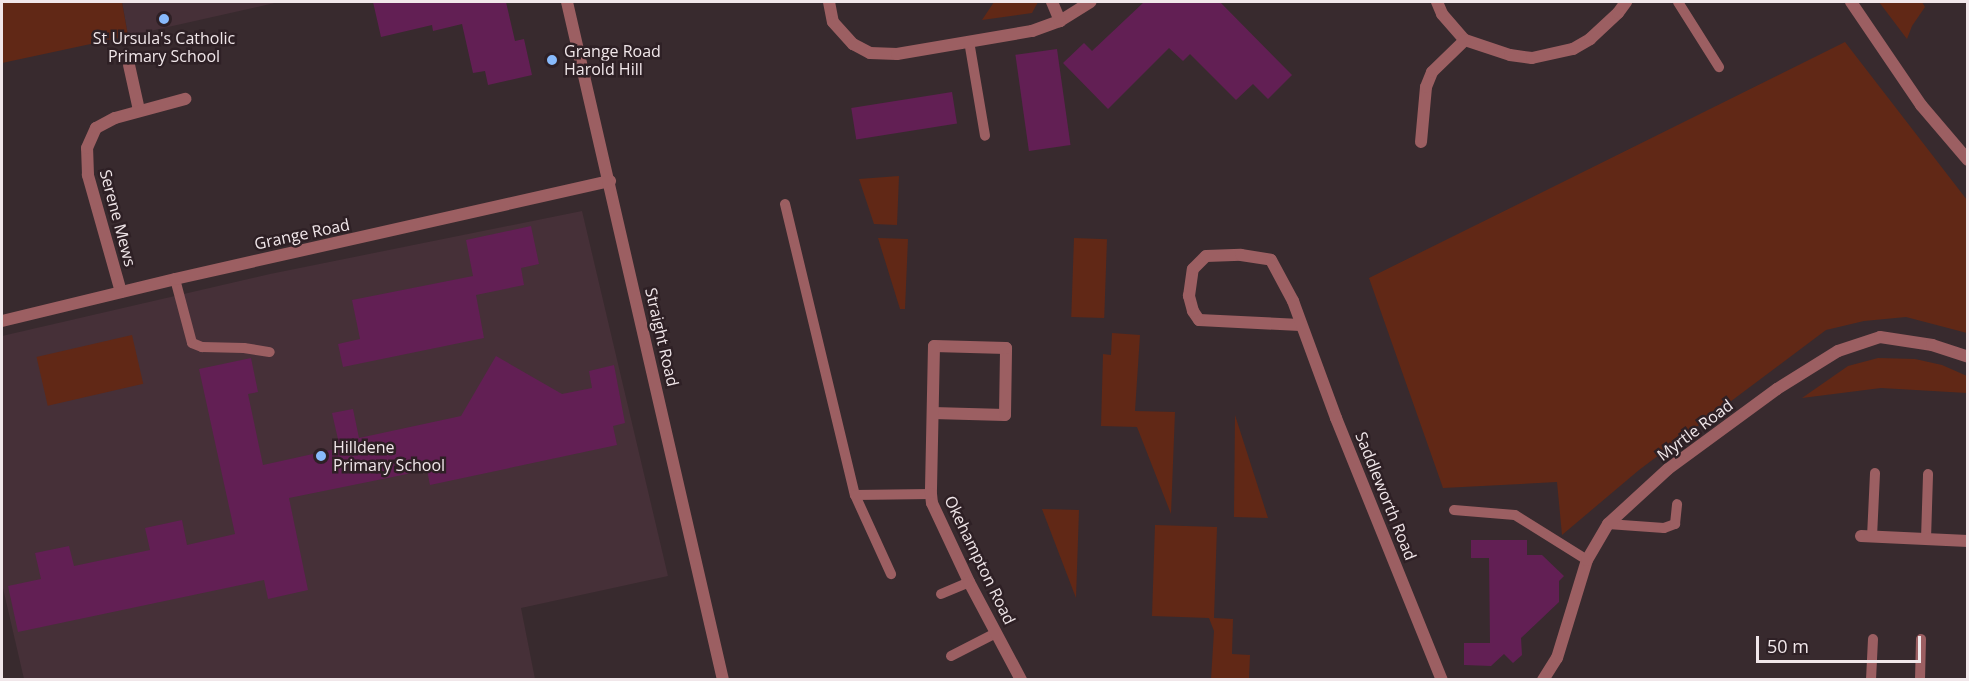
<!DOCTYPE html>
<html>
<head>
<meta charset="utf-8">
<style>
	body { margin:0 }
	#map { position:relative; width:1969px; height:681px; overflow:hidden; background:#382a2e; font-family:"Open Sans",sans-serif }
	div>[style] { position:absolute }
	.built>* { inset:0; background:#463038 }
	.green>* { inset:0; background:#612816; transform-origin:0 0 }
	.building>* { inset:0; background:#621f54; transform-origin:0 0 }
	.service>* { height:10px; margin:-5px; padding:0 5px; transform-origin:5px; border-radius:5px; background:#9c5f62 }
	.minor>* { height:12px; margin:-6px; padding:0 6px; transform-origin:6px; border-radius:6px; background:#9c5f62 }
	.tertiary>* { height:12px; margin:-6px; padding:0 6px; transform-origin:6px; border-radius:6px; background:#9c5f62 }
	.dots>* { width:16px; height:16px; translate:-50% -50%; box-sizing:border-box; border:3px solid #2e2025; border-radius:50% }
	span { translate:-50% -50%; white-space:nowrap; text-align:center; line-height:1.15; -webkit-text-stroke:5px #2e2025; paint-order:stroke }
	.poi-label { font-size:16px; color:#f1e7ea }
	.left { translate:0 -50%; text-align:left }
	.street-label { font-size:16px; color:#f1e7ea }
	.frame { position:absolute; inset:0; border:3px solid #f1e7ea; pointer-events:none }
	.scale { position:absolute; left:1756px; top:636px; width:165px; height:27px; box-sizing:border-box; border:3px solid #f1e7ea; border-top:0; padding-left:8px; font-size:18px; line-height:21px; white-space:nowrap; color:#f1e7ea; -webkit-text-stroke:4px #2e2025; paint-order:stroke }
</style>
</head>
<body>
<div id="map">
	<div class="built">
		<div style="clip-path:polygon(122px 2px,279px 2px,128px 36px)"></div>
		<div style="clip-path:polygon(582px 211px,668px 576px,521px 608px,535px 679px,24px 679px,2px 584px,2px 336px,270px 274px)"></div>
	</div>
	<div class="green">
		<div style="clip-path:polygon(2px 2px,122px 2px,128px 36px,2px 63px)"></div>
		<div style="clip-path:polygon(994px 2px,1038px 2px,1032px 13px,982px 20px)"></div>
		<div style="clip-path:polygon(1879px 2px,1922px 2px,1925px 7px,1912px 26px,1907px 39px)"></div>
		<div style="clip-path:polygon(1845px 42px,1967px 200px,1967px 333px,1906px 317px,1864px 321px,1826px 330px,1639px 470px,1562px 535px,1557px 482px,1443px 488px,1369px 278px)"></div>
		<div style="clip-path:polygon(899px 176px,897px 225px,874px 224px,859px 179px)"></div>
		<div style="clip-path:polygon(878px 238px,908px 239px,905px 309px,900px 309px)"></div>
		<div style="left:1074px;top:238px;width:33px;height:79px;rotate:2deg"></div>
		<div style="clip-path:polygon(1112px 333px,1140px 335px,1135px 411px,1175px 412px,1171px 514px,1137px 427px,1101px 426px,1103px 354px,1111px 355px)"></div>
		<div style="left:132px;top:335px;width:50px;height:98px;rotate:77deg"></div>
		<div style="clip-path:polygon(1878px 358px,1915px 359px,1942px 365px,1967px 376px,1967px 393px,1881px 388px,1802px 398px,1848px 366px)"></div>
		<div style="clip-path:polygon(1235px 415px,1268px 518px,1234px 517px)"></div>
		<div style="clip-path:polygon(1042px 509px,1079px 510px,1076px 598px)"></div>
		<div style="clip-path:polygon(1155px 525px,1217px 527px,1214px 618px,1233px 619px,1232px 654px,1250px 655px,1249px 679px,1211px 679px,1214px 631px,1209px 618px,1152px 616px)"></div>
	</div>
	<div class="building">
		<div style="clip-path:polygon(373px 2px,506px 2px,515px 41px,524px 39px,532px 75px,488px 85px,485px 71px,473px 73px,462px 24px,433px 31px,432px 25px,381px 37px)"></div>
		<div style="clip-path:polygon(1144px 2px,1220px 2px,1292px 75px,1268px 99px,1253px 84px,1236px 100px,1190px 54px,1183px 61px,1169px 48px,1108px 109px,1063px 63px,1084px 43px,1092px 51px)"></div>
		<div style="left:1057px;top:49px;width:97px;height:42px;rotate:82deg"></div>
		<div style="left:952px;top:92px;width:32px;height:102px;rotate:81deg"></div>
		<div style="clip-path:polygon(531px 226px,539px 264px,521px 268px,524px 285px,476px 295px,484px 338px,343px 367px,338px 344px,360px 339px,352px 300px,473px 276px,466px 240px)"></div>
		<div style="clip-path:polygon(496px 356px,562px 394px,592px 388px,589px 371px,614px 365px,625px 423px,613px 426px,617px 445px,430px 485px,427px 470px,289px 498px,308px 590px,268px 599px,264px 580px,18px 632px,8px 586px,41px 579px,35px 553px,69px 546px,74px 566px,150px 550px,145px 528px,182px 520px,187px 545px,235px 534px,199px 369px,251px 358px,258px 392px,248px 394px,263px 465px,340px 448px,332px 413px,353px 409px,359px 438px,461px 416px)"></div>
		<div style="clip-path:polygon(1471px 540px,1527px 540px,1527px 555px,1542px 555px,1564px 576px,1559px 581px,1559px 602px,1521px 638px,1522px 655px,1513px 663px,1504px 654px,1491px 666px,1464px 665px,1464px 643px,1490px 643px,1489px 558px,1471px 558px)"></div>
	</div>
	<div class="service">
		<div style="left:1678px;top:2px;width:77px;rotate:57.8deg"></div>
		<div style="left:969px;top:41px;width:96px;rotate:80.4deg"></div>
		<div style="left:785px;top:204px;width:299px;rotate:76.5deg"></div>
		<div style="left:855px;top:495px;width:76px;rotate:-0.8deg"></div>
		<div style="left:175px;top:279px;width:66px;rotate:75.1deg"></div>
		<div style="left:192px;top:343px;width:11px;rotate:22deg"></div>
		<div style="left:202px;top:347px;width:42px;rotate:1.4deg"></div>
		<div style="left:244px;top:348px;width:26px;rotate:9deg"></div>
		<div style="left:855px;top:495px;width:87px;rotate:65.5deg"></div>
		<div style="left:1454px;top:510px;width:61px;rotate:4.7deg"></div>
		<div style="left:1515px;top:515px;width:85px;rotate:32deg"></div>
		<div style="left:1608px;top:524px;width:56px;rotate:4.1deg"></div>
		<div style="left:1664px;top:528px;width:12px;rotate:-20deg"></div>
		<div style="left:1675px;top:524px;width:20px;rotate:-84deg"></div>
		<div style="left:1872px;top:537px;width:64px;rotate:-87.3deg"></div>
		<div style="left:1926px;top:539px;width:65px;rotate:-88.2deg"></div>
		<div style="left:941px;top:594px;width:30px;rotate:-23deg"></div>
		<div style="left:951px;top:656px;width:51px;rotate:-27.1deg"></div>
		<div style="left:1871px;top:680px;width:41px;rotate:-87.2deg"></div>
		<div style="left:1920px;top:680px;width:41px;rotate:-88.6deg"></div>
	</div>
	<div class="minor">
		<div style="left:829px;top:2px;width:20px;rotate:79deg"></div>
		<div style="left:833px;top:22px;width:30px;rotate:48deg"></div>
		<div style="left:853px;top:44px;width:19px;rotate:28deg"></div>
		<div style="left:870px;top:53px;width:27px;rotate:2deg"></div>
		<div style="left:897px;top:54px;width:137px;rotate:-9.7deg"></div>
		<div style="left:1032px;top:31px;width:30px;rotate:-20deg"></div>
		<div style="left:1060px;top:21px;width:36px;rotate:-32deg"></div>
		<div style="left:1052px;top:2px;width:21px;rotate:67deg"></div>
		<div style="left:1437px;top:2px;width:13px;rotate:67deg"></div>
		<div style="left:1442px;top:14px;width:35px;rotate:49deg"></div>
		<div style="left:1465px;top:40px;width:47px;rotate:18.4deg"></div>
		<div style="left:1510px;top:55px;width:22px;rotate:8deg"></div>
		<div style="left:1532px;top:58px;width:42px;rotate:-12.4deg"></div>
		<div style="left:1573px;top:49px;width:20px;rotate:-30deg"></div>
		<div style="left:1590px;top:39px;width:38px;rotate:-43deg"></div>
		<div style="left:1618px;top:13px;width:14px;rotate:-54deg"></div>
		<div style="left:1851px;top:2px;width:125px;rotate:55.8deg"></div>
		<div style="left:1921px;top:105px;width:72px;rotate:49.5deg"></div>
		<div style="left:129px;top:65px;width:46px;rotate:77.5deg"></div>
		<div style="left:1421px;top:142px;width:55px;rotate:-84.8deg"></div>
		<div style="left:1426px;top:87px;width:16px;rotate:-68deg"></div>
		<div style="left:1432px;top:72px;width:46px;rotate:-44.1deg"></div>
		<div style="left:121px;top:292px;width:122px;rotate:-105.8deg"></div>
		<div style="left:88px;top:175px;width:27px;rotate:-92deg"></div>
		<div style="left:87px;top:148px;width:22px;rotate:-66deg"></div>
		<div style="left:96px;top:128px;width:21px;rotate:-28deg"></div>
		<div style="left:115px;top:118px;width:73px;rotate:-15.2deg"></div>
		<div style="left:2px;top:321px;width:178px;rotate:-13.6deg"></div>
		<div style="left:175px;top:279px;width:446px;rotate:-12.7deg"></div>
		<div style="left:1300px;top:325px;width:101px;rotate:-177.2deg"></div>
		<div style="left:1199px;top:320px;width:11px;rotate:-124deg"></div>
		<div style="left:1193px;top:311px;width:16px;rotate:-105deg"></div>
		<div style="left:1189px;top:296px;width:27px;rotate:-82deg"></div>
		<div style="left:1193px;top:269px;width:18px;rotate:-45deg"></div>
		<div style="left:1206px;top:256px;width:35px;rotate:-2deg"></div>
		<div style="left:1241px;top:255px;width:30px;rotate:9deg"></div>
		<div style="left:1271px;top:260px;width:47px;rotate:61.8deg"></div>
		<div style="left:1293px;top:301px;width:125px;rotate:69.8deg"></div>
		<div style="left:1336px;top:418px;width:283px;rotate:68deg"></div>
		<div style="left:933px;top:413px;width:72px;rotate:1.6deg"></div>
		<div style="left:1005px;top:415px;width:67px;rotate:-89.1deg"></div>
		<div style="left:1006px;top:348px;width:72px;rotate:-178.4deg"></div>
		<div style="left:934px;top:346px;width:148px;rotate:91.2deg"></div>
		<div style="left:931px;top:494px;width:9px;rotate:84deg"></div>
		<div style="left:932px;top:503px;width:87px;rotate:64.9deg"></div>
		<div style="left:969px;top:582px;width:111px;rotate:62deg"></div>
		<div style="left:1861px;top:536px;width:107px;rotate:2.7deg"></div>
		<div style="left:1543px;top:680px;width:26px;rotate:-58deg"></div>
		<div style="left:1557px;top:658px;width:102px;rotate:-73deg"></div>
		<div style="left:1587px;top:560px;width:42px;rotate:-59.7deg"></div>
		<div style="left:1608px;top:524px;width:81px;rotate:-42.5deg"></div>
		<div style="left:1668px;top:469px;width:135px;rotate:-36.3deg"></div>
		<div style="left:1777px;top:389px;width:72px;rotate:-31.9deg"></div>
		<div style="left:1838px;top:351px;width:44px;rotate:-18.4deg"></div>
		<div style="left:1880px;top:337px;width:53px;rotate:8.7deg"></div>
		<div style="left:1932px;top:345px;width:38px;rotate:18deg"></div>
	</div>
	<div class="tertiary">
		<div style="left:567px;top:2px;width:696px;rotate:77.04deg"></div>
	</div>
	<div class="dots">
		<div style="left:164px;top:19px;background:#88bafc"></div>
		<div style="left:552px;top:60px;background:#88bafc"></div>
		<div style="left:321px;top:456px;background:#88bafc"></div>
	</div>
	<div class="poi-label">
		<span style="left:164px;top:47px">St Ursula's Catholic<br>Primary School</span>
		<span class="left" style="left:564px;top:60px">Grange Road<br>Harold Hill</span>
		<span class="left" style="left:333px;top:456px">Hilldene<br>Primary School</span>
	</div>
	<div class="street-label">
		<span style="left:118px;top:218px;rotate:75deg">Serene Mews</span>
		<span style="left:302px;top:234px;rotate:-12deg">Grange Road</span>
		<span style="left:662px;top:337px;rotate:77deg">Straight Road</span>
		<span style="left:1695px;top:430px;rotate:-37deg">Myrtle Road</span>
		<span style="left:1386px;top:496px;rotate:68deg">Saddleworth Road</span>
		<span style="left:980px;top:560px;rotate:64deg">Okehampton Road</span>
	</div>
	<div class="frame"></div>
	<div class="scale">50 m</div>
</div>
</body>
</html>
